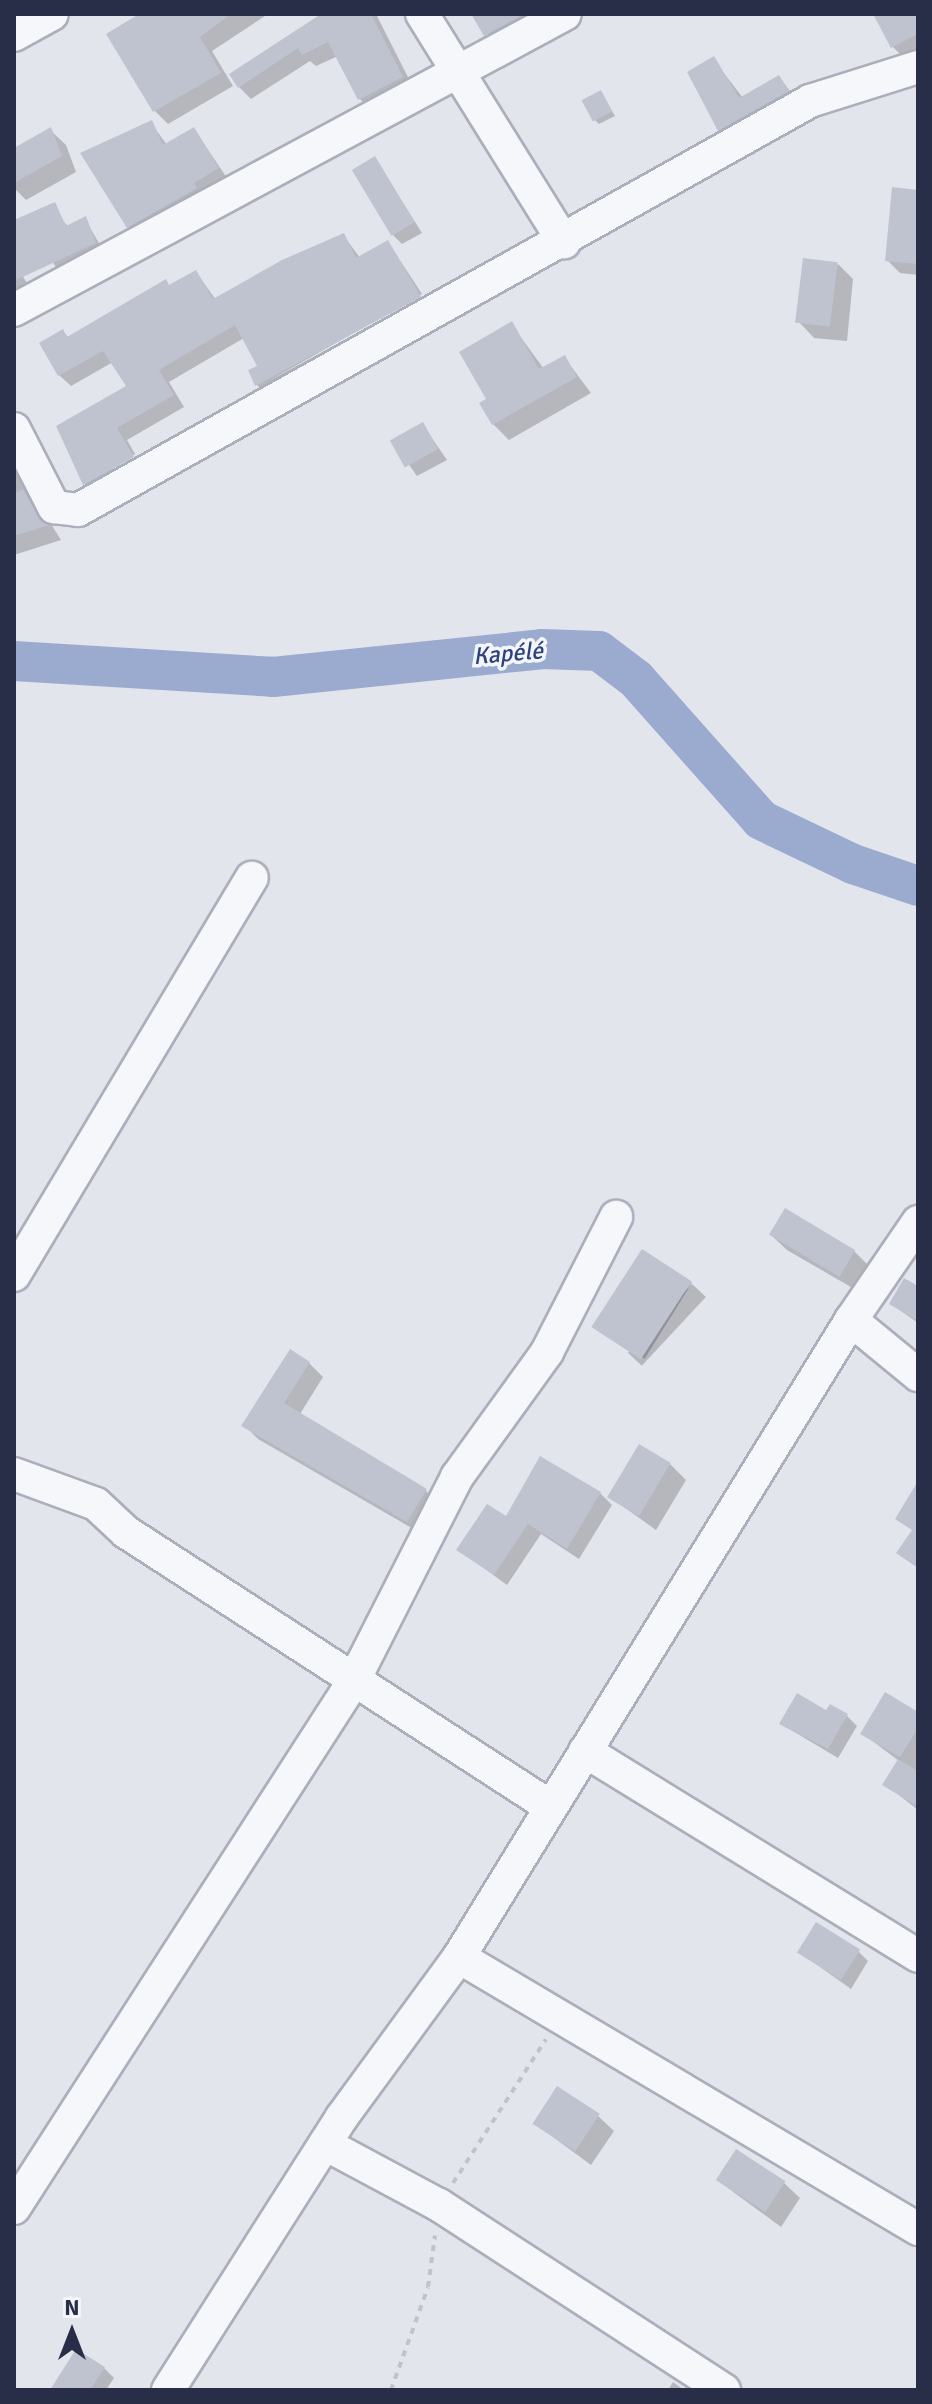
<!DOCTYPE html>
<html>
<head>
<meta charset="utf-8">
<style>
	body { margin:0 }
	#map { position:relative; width:932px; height:2404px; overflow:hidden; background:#e3e5ed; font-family:Signika,sans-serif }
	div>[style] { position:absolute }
	.shadow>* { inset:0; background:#0003; transform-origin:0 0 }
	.river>* { height:40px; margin:-20px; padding:0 20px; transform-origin:20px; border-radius:20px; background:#9babd0 }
	.building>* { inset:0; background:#bfc3d0; transform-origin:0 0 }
	.path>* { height:4px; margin-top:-2px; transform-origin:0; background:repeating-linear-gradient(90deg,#c0c3cb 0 6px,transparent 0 12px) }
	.roads { filter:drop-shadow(2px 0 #abaebb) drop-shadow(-2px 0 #abaebb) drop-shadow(0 2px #abaebb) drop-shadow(0 -2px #abaebb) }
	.minor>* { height:32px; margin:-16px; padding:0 16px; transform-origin:16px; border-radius:16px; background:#f6f7fa }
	span { translate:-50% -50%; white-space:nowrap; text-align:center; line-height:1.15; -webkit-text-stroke:7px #f3f5f9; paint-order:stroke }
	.water-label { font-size:24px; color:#2d4380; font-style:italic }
	.frame { position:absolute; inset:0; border:16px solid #282e47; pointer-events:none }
	.north { position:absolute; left:32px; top:2292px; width:80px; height:80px; -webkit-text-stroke:6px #f3f5f9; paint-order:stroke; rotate:0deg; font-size:22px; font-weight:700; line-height:32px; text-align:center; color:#282e47 }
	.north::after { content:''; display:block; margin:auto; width:28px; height:36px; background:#282e47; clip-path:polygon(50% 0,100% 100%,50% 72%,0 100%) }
</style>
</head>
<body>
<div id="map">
	<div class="shadow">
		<div style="clip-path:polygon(143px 14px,268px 14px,212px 51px,233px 86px,168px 124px,155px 111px)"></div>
		<div style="clip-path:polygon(331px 14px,376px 14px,414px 89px,372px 111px,359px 98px,338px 56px,316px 66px,310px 61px,251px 99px,239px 87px)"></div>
		<div style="clip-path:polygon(474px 14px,556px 14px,498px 47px)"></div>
		<div style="clip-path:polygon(886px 14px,918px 14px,918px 52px,904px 58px,893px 47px)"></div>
		<div style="clip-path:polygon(713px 59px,743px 98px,779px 77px,801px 105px,733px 143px,720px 129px)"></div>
		<div style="clip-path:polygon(601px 93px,615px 116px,599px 124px,595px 120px)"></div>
		<div style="clip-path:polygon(151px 123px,167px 145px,194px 129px,227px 178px,138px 236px,128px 227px)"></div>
		<div style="clip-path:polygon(50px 130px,66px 145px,76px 172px,26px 200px,14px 188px,14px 150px)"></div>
		<div style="clip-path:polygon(375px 159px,422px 233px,402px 244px,392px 234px)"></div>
		<div style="clip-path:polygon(918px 192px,918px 275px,900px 273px,887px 260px)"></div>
		<div style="clip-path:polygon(85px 219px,104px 252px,60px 273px,35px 236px,62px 220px,69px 227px)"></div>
		<div style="clip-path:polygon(344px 236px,360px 258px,388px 242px,422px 294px,267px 382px,424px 297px,430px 309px,268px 396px,257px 385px,259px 367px,244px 338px,169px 382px,184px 407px,127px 440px,135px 454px,87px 486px,137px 458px,144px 469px,96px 495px,85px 484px,58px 427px,129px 387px,113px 362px,71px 386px,59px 375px,63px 332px,69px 338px,196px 272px,216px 300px)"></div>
		<div style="clip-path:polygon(14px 262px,33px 293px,14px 305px)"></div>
		<div style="clip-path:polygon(838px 264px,853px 279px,847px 341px,814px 338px,799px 322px)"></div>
		<div style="clip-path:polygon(511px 324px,544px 369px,564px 357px,591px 393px,509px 440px,493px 424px,489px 400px)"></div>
		<div style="clip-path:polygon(423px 425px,447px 460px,417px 476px,393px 442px)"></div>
		<div style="clip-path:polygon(14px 465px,61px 540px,14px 555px)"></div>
		<div style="clip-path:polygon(771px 1235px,854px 1251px,870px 1267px,856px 1290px,787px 1250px)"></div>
		<div style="left:643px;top:1252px;width:58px;height:90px;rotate:32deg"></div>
		<div style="left:692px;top:1284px;width:19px;height:94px;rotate:43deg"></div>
		<div style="clip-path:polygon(918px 1288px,918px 1323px,891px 1304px)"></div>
		<div style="clip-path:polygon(309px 1363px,323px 1377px,300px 1414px,426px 1491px,440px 1505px,422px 1534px,258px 1439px,244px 1425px)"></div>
		<div style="clip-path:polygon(670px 1464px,686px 1480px,656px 1530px,610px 1497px)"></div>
		<div style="clip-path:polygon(600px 1493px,612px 1505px,579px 1559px,541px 1534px,507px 1585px,459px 1550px,506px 1519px)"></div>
		<div style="clip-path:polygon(827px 1713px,847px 1716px,857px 1726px,838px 1758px,781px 1724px)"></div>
		<div style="clip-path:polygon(918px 1714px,918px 1810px,885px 1784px,899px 1761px,862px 1733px)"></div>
		<div style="clip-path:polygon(858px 1951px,868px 1961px,851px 1989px,799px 1952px)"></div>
		<div style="clip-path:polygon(598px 2116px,614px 2131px,591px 2165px,534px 2123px)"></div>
		<div style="clip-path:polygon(717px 2180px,784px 2183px,800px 2198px,781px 2227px)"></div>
		<div style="clip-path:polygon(104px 2368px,114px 2378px,106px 2390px,52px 2390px)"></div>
		<div style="clip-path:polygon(673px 2382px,684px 2390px,668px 2390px)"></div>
	</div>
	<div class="river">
		<div style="left:14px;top:661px;width:259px;rotate:3.5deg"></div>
		<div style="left:273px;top:677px;width:270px;rotate:-5.9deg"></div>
		<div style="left:542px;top:649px;width:57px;rotate:2deg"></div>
		<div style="left:599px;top:651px;width:46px;rotate:37.1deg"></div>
		<div style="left:636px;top:679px;width:188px;rotate:48.4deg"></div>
		<div style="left:761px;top:820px;width:102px;rotate:25.6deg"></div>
		<div style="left:853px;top:864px;width:69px;rotate:18.7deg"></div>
	</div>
	<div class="building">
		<div style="clip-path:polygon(139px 14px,231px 14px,200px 37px,221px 73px,153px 112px,106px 34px)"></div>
		<div style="clip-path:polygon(321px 14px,371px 14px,403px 77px,358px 100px,328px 42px,302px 55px,298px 48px,238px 88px,229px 74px)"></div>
		<div style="clip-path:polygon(471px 14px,525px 14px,484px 36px)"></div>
		<div style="clip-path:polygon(873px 14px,918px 14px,918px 34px,891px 48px)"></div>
		<div style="clip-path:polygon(714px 56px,739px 98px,779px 75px,789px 91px,718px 131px,687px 72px)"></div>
		<div style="left:601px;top:90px;width:24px;height:22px;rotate:62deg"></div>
		<div style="clip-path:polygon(152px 120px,163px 145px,194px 127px,219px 168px,194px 183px,197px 188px,127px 228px,80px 153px)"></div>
		<div style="clip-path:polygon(51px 127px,62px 156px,14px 183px,14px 148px)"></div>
		<div style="left:375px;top:156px;width:77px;height:27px;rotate:59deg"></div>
		<div style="clip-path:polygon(892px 187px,918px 190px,918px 264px,885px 261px)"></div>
		<div style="clip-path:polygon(55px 202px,66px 226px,86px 216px,96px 243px,14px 281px,14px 220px)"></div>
		<div style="clip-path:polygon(344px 233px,356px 258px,388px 240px,421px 297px,255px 386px,248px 370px,257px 366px,235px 325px,159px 370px,174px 395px,117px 428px,134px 457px,83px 485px,56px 426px,126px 386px,103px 351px,58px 376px,39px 343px,63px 329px,67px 337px,166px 279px,169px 285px,196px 270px,213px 299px,282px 260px)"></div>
		<div style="left:803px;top:258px;width:35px;height:65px;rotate:7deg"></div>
		<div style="clip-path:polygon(512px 321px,539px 369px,565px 355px,577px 377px,492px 425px,479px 403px,486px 399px,459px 352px)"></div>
		<div style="left:423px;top:422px;width:31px;height:38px;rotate:61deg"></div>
		<div style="clip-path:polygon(23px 489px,38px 516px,49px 525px,14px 536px,14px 494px)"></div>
		<div style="left:785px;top:1208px;width:82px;height:31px;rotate:31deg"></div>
		<div style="left:642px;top:1249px;width:59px;height:93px;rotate:33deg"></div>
		<div style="clip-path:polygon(904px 1278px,918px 1286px,918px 1321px,889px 1304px)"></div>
		<div style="clip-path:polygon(290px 1349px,310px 1362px,284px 1403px,427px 1489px,407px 1522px,241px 1426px)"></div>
		<div style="left:639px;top:1444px;width:37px;height:62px;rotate:31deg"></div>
		<div style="clip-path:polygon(540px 1456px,601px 1492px,567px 1549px,528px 1524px,494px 1575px,456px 1550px,487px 1504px,506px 1516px)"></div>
		<div style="clip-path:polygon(918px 1481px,918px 1568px,896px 1553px,912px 1530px,895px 1519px)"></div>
		<div style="clip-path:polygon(885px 1692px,918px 1712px,918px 1728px,900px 1757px,860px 1734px)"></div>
		<div style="clip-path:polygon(797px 1693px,826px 1710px,830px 1704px,848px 1714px,828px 1749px,779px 1724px)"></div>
		<div style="clip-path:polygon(898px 1759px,918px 1771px,918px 1807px,882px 1785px)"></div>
		<div style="left:816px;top:1922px;width:52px;height:36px;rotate:32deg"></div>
		<div style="left:557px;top:2086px;width:51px;height:45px;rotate:33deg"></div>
		<div style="left:736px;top:2149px;width:59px;height:37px;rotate:33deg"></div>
		<div style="clip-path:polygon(76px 2349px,105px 2367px,90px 2390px,50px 2390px)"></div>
	</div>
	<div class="path">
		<div style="left:453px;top:2183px;width:171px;rotate:-57.1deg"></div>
		<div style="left:391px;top:2390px;width:109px;rotate:-70.2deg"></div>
		<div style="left:428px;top:2287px;width:52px;rotate:-82.3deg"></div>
	</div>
	<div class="roads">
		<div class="minor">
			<div style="left:422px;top:14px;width:269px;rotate:58.1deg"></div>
			<div style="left:14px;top:35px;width:43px;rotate:-28.9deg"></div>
			<div style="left:14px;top:310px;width:625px;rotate:-28.24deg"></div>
			<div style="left:14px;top:429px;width:88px;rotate:62.9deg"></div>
			<div style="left:54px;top:507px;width:24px;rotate:7deg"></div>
			<div style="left:78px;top:510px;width:839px;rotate:-29.19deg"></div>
			<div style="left:810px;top:101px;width:113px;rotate:-17.5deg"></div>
			<div style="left:14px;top:1275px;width:463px;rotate:-59.1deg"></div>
			<div style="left:851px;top:1320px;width:87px;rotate:39.4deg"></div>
			<div style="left:14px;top:1474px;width:87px;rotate:20.1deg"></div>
			<div style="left:96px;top:1504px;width:41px;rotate:43deg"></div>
			<div style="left:126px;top:1532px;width:506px;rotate:32.91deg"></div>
			<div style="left:585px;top:1751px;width:391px;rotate:31.6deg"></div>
			<div style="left:459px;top:1957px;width:534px;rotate:30.65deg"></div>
			<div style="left:325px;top:2144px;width:129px;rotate:28.2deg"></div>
			<div style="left:439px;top:2205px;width:340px;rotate:33deg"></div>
			<div style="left:14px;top:2208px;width:626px;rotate:-57.2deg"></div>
			<div style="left:353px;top:1682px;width:230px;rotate:-63.1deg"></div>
			<div style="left:457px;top:1477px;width:154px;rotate:-54.2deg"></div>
			<div style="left:547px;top:1352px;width:152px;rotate:-62.9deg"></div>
			<div style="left:168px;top:2390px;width:324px;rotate:-57.5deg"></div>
			<div style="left:342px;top:2117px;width:198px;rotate:-53.8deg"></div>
			<div style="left:459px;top:1957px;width:748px;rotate:-58.39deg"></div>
			<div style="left:851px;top:1320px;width:119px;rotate:-55.6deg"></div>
		</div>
	</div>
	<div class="water-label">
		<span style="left:508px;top:654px;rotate:-5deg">Kapélé</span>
	</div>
	<div class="frame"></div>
	<div class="north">N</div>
</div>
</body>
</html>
